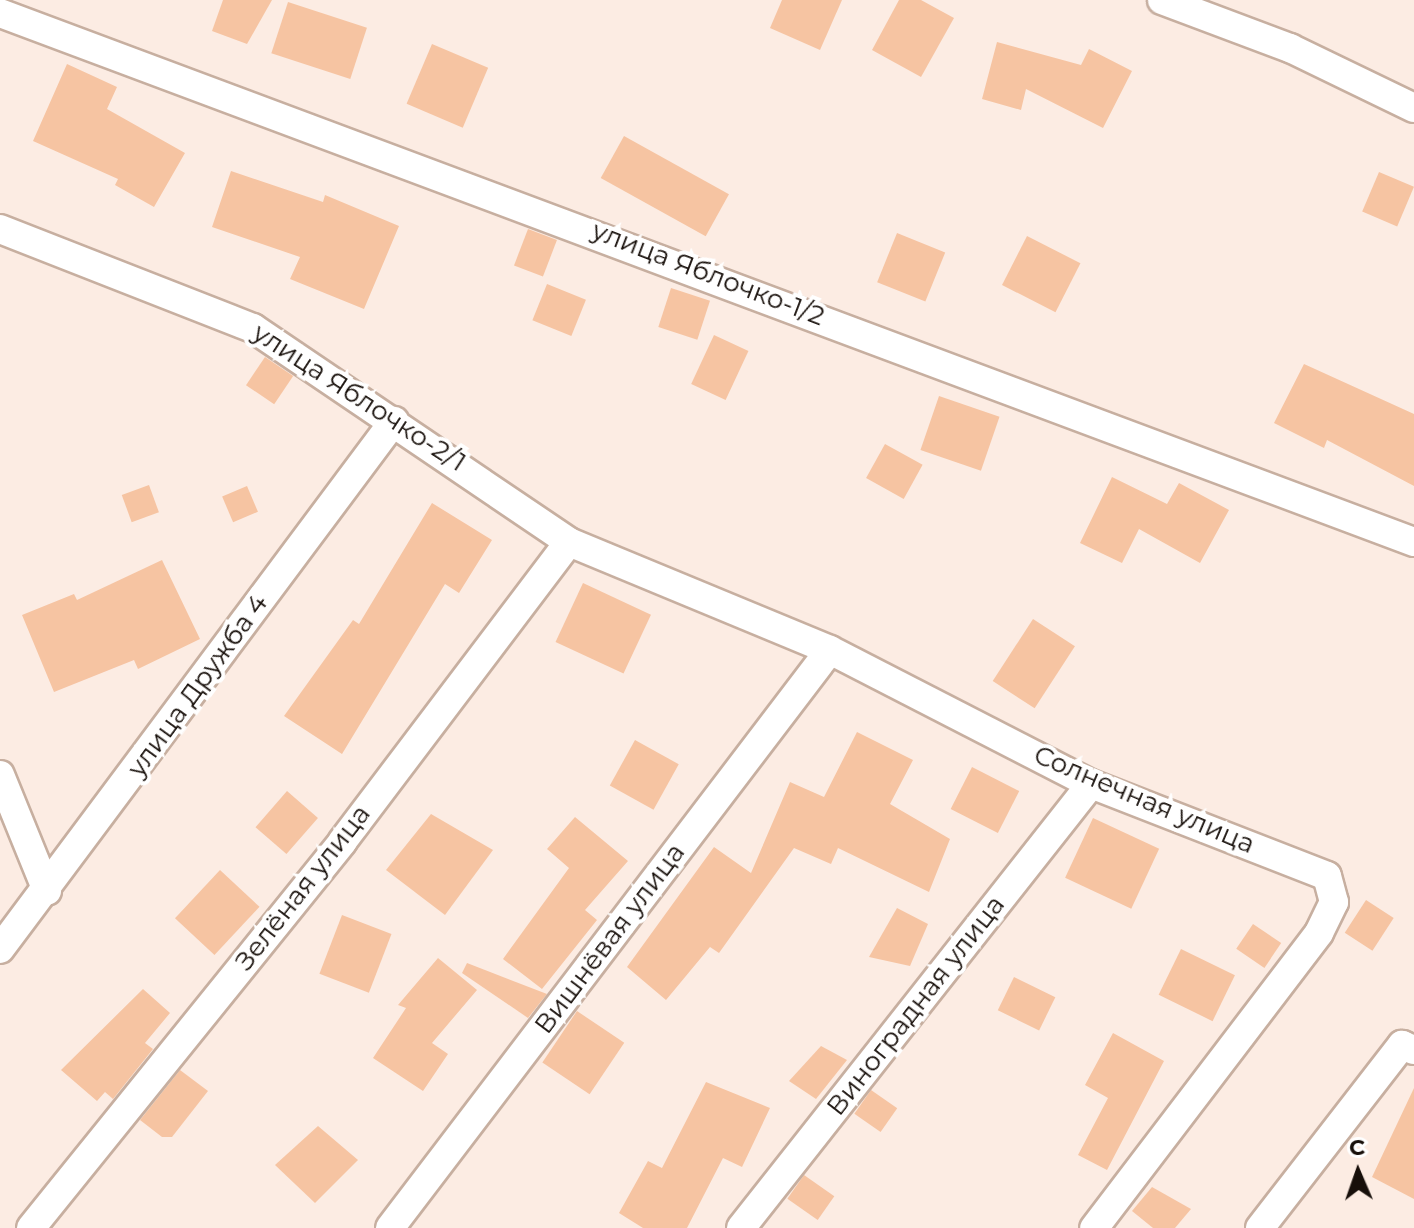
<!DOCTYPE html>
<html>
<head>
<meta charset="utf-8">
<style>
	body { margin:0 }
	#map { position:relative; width:1414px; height:1228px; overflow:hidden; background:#fcece3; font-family:Montserrat,sans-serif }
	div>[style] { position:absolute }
	.building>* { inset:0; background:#f6c4a2; transform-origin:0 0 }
	.roads { filter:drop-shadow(2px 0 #c7afa0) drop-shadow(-2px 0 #c7afa0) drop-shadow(0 2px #c7afa0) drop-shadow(0 -2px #c7afa0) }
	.street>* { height:28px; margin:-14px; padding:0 14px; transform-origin:14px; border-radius:14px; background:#fff }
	span { translate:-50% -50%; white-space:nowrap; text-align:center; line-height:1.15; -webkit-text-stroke:8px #fff; paint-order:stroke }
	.street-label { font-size:26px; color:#170f0a }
	.north { position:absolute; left:1318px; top:1132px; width:80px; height:80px; -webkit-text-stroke:6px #fff; paint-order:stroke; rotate:358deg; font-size:22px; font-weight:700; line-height:32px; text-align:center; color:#170f0a }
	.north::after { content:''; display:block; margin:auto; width:28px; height:36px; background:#170f0a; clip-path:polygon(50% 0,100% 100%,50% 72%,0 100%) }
</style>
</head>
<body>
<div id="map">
	<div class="building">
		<div style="clip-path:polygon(223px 0,272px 0,247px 44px,212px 31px)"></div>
		<div style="clip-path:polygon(782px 0,842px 0,820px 50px,770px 28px)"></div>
		<div style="clip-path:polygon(899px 0,921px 0,954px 18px,921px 77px,872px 50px)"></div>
		<div style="left:288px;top:2px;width:83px;height:54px;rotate:18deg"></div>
		<div style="clip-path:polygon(997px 42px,1081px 65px,1089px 49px,1132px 71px,1103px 128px,1026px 89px,1021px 110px,982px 99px)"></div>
		<div style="left:432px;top:44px;width:61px;height:65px;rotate:23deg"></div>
		<div style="clip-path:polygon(67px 64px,117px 87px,107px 109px,185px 153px,154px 207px,115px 185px,118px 179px,33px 141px)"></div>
		<div style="left:624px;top:136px;width:120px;height:48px;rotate:29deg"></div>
		<div style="clip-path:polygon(231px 171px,323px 202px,325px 195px,399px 226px,364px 309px,290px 279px,300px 257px,212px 227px)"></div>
		<div style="left:1379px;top:172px;width:38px;height:43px;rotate:23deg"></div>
		<div style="left:528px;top:229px;width:31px;height:39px;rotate:21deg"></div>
		<div style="left:897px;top:233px;width:52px;height:53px;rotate:22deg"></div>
		<div style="left:1027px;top:236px;width:60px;height:55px;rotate:27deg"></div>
		<div style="left:547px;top:284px;width:42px;height:39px;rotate:22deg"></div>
		<div style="left:671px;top:288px;width:41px;height:41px;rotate:18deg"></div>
		<div style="left:714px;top:335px;width:38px;height:54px;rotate:25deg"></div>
		<div style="left:265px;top:357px;width:34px;height:34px;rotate:34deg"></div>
		<div style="clip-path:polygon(1304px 364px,1414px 414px,1414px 486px,1327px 440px,1324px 448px,1274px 423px)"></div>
		<div style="left:939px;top:396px;width:64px;height:57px;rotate:19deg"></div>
		<div style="left:885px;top:444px;width:43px;height:39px;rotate:29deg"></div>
		<div style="clip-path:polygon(1112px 477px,1167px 504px,1179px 483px,1229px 510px,1200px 563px,1139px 529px,1122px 563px,1080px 543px)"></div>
		<div style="left:149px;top:485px;width:29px;height:29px;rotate:70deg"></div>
		<div style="left:247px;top:486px;width:28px;height:27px;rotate:67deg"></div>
		<div style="clip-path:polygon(432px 503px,492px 540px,459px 593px,445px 584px,342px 754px,284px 716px,353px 620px,359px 624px)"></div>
		<div style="clip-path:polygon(162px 560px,200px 639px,138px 669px,134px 660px,54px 692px,22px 615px,74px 594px,77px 600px)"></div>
		<div style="left:583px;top:583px;width:75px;height:65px;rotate:25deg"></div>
		<div style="left:1033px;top:619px;width:50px;height:74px;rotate:33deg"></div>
		<div style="clip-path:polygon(857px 732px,913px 760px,890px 804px,950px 839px,929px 892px,838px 848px,831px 864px,794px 848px,719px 953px,710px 947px,666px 1000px,627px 967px,714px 847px,751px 873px,790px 782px,824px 797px)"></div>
		<div style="left:635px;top:740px;width:50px;height:52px;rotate:29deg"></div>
		<div style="left:972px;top:767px;width:53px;height:47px;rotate:27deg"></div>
		<div style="left:287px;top:791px;width:41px;height:48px;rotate:41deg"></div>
		<div style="clip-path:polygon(431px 814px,493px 850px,445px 915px,386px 870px)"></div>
		<div style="clip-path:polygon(575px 817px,628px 861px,585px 910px,597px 920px,542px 989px,503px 959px,569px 868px,547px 849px)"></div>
		<div style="left:1093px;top:818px;width:73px;height:66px;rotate:25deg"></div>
		<div style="left:220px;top:870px;width:54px;height:66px;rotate:43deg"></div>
		<div style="left:1366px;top:900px;width:33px;height:39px;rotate:33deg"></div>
		<div style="clip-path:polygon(897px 908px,928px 924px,910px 966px,869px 957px)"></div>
		<div style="left:342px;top:915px;width:53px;height:63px;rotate:21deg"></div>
		<div style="left:1253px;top:924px;width:34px;height:30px;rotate:34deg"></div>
		<div style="left:1181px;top:949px;width:60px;height:51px;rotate:26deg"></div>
		<div style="clip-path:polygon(438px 958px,477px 990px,432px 1043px,448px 1054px,423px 1091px,373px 1058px,406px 1008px,398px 1005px)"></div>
		<div style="clip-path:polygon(467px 963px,547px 994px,528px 1018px,462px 973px)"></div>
		<div style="left:1014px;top:977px;width:46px;height:37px;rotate:26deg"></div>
		<div style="clip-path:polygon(143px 989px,170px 1013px,145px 1043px,153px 1049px,113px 1099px,105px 1092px,97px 1101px,61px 1070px)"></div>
		<div style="left:577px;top:1011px;width:57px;height:62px;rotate:34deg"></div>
		<div style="clip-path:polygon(1113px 1033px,1164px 1061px,1107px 1170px,1078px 1155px,1108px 1098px,1085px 1085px)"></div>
		<div style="clip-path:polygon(821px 1046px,847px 1060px,816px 1099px,789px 1081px)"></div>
		<div style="clip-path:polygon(180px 1070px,208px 1091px,172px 1137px,162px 1137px,140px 1120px)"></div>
		<div style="clip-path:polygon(706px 1082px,770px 1108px,742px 1167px,723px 1158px,687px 1228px,643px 1228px,619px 1213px,648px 1161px,662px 1168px)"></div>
		<div style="clip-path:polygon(1414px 1088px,1414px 1199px,1372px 1177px)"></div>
		<div style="left:871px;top:1090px;width:32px;height:29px;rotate:35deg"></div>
		<div style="clip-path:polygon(318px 1126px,358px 1160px,315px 1203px,275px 1165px)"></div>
		<div style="left:804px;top:1175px;width:37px;height:29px;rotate:35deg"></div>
		<div style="clip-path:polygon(1152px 1187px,1191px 1209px,1175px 1228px,1153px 1228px,1132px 1211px)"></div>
	</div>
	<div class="roads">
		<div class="street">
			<div style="left:1162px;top:0;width:137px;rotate:20.6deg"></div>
			<div style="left:1290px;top:48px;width:138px;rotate:25.8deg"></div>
			<div style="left:0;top:13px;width:1510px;rotate:20.51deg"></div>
			<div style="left:0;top:229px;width:272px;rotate:21.4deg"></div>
			<div style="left:253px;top:328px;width:382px;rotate:34.1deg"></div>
			<div style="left:569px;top:542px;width:282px;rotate:22.5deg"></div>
			<div style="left:830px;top:650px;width:293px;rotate:27.2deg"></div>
			<div style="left:1091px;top:784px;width:253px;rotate:21.3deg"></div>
			<div style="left:1327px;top:876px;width:27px;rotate:75deg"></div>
			<div style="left:1334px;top:902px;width:34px;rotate:116deg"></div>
			<div style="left:1319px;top:933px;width:371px;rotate:127.3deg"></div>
			<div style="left:0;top:775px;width:125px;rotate:67.9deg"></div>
			<div style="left:0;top:949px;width:659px;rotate:-53.27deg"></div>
			<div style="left:31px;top:1228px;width:496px;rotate:-51.1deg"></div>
			<div style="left:342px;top:842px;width:376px;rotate:-52.9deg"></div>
			<div style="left:390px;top:1228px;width:726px;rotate:-52.72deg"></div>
			<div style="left:741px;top:1228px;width:565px;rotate:-51.75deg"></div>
			<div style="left:1260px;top:1228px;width:232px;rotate:-52.2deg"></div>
			<div style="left:1402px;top:1045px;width:13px;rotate:23deg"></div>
		</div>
	</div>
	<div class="street-label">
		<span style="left:708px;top:274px;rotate:21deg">улица Яблочко-1/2</span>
		<span style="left:359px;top:398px;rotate:33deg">улица Яблочко-2/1</span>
		<span style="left:198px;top:686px;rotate:-54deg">улица Дружба 4</span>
		<span style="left:1144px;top:800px;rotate:23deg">Солнечная улица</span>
		<span style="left:303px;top:888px;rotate:-52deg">Зелёная улица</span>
		<span style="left:610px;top:939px;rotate:-53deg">Вишнёвая улица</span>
		<span style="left:916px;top:1006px;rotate:-52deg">Виноградная улица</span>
	</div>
	<div class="north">С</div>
</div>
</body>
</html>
